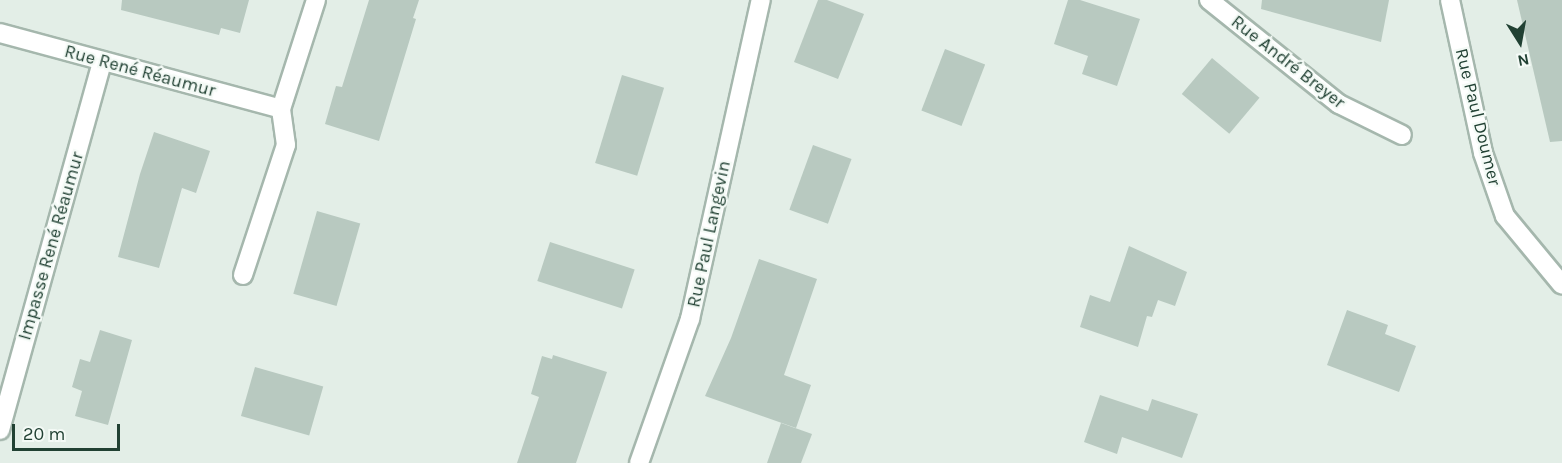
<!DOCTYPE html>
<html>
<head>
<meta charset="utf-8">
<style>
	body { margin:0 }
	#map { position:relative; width:1562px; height:463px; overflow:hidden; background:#e3eee7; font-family:Karla,sans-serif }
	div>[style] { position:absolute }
	.building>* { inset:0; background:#b8c9c0; transform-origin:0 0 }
	.roads { filter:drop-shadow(2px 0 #a5b7ad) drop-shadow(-2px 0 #a5b7ad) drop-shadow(0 2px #a5b7ad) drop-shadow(0 -2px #a5b7ad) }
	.minor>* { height:18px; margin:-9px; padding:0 9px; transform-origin:9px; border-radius:9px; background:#fff }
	span { translate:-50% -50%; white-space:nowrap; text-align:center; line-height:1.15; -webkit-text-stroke:4.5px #f4faf6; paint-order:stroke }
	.street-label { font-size:18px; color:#214133 }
	.north { position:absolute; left:1490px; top:12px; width:60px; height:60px; -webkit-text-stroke:4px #f4faf6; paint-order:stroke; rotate:169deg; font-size:16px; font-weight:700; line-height:24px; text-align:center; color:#214133 }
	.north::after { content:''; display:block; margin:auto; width:21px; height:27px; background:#214133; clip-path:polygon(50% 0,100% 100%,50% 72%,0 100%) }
	.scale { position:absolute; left:12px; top:424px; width:108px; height:27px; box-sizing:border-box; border:3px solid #214133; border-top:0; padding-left:8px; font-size:18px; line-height:21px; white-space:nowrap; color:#214133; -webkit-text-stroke:4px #f4faf6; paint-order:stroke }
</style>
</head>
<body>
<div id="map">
	<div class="building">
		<div style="clip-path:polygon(122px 0,249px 0,240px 33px,221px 28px,219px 35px,121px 10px)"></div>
		<div style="clip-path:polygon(369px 0,419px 0,413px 18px,416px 19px,379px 141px,325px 124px,336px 86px,342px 87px)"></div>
		<div style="clip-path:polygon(818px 0,827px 0,864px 14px,838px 79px,794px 62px)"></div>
		<div style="clip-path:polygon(1068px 0,1080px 0,1140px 19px,1117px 86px,1082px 74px,1088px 56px,1054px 44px)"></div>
		<div style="clip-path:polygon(1262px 0,1389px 0,1381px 42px,1261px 9px)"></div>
		<div style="clip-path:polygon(1517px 0,1562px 0,1562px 141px,1550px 142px)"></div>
		<div style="left:945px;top:49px;width:43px;height:66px;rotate:21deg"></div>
		<div style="left:1212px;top:58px;width:62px;height:47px;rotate:40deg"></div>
		<div style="left:622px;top:75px;width:44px;height:92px;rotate:17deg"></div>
		<div style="clip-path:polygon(154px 132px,210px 151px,196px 193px,182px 188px,159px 268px,118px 257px,140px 174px)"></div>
		<div style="left:813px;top:145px;width:41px;height:69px;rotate:20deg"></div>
		<div style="left:317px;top:211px;width:45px;height:86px;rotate:16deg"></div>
		<div style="left:550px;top:242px;width:89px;height:41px;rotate:18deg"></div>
		<div style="clip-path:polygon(1129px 246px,1187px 272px,1175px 306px,1158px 300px,1152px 317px,1147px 316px,1138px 347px,1080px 327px,1090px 295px,1110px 302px)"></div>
		<div style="clip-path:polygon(759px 259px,817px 279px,784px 375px,811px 385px,796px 428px,705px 396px,731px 338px)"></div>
		<div style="clip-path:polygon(1347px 310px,1388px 325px,1385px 334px,1416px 346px,1399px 392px,1327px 365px)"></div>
		<div style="clip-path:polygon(100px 330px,132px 340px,108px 425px,75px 416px,82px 391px,72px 387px,80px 359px,90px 362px)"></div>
		<div style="clip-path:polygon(553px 355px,607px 372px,576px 463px,517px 463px,539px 397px,531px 394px,542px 356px,552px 359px)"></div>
		<div style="left:255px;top:367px;width:71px;height:51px;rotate:16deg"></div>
		<div style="clip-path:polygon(1100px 395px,1148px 411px,1152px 399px,1198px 414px,1182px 458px,1122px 437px,1117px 454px,1084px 442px)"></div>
		<div style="clip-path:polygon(781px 423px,812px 434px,801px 463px,767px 463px)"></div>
	</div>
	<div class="roads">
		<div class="minor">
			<div style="left:1209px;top:0;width:166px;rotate:38.7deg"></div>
			<div style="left:1339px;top:104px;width:70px;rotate:26.2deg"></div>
			<div style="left:1450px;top:0;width:157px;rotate:77.8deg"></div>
			<div style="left:1483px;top:153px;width:67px;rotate:70.8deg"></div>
			<div style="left:1505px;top:216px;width:89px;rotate:50.4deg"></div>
			<div style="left:0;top:33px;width:291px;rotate:15.1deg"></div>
			<div style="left:243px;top:275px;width:137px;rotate:-71.7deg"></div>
			<div style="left:286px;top:145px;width:36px;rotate:-98deg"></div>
			<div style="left:281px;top:109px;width:114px;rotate:-72.2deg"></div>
			<div style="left:0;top:430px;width:382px;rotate:-74.5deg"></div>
			<div style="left:639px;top:463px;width:153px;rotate:-70.5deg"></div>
			<div style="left:690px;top:319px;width:327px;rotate:-77.5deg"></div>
		</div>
	</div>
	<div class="street-label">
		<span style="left:1288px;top:62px;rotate:38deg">Rue André Breyer</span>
		<span style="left:140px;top:71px;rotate:15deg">Rue René Réaumur</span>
		<span style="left:1478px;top:117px;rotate:76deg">Rue Paul Doumer</span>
		<span style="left:709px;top:234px;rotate:-78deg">Rue Paul Langevin</span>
		<span style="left:51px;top:246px;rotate:-74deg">Impasse René Réaumur</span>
	</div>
	<div class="north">N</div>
	<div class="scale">20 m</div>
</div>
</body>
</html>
